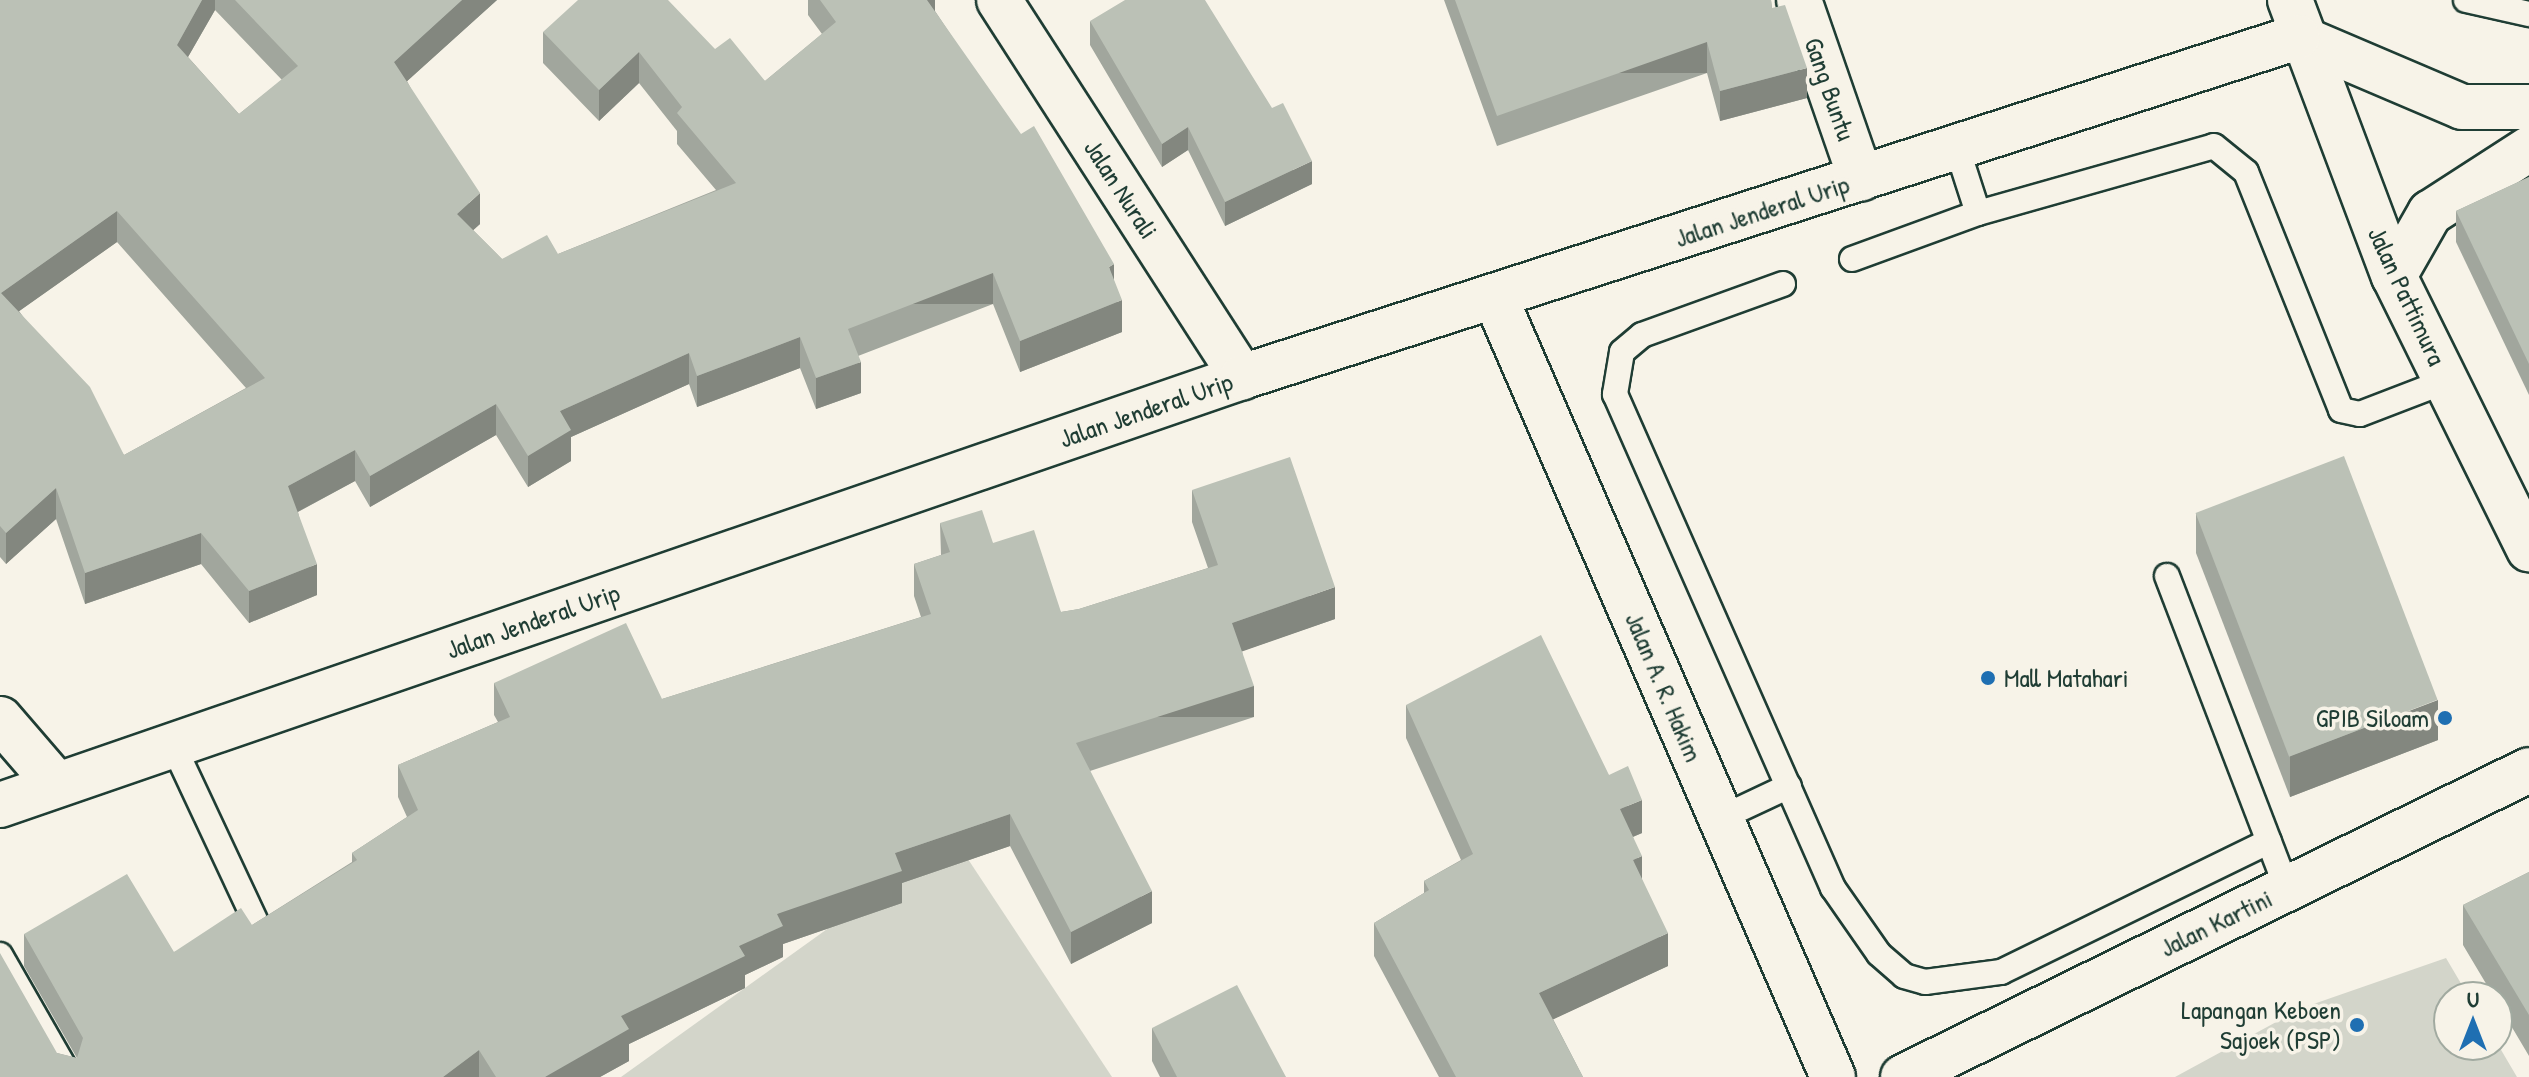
<!DOCTYPE html>
<html>
<head>
<meta charset="utf-8">
<style>
	body { margin:0 }
	#map { position:relative; width:2529px; height:1077px; overflow:hidden; background:#f7f3e8; font-family:"Patrick Hand",sans-serif }
	div>[style] { position:absolute }
	.green>* { inset:0; background:#d3d5ca }
	.roads { filter:drop-shadow(2px 0 #1f3d34) drop-shadow(-2px 0 #1f3d34) drop-shadow(0 2px #1f3d34) drop-shadow(0 -2px #1f3d34) }
	.lane>* { height:24px; margin:-12px; padding:0 12px; transform-origin:12px; border-radius:12px; background:#f7f3e8 }
	.street>* { height:44px; margin:-22px; padding:0 22px; transform-origin:22px; border-radius:22px; background:#f7f3e8 }
	.secondary>* { height:44px; margin:-22px; padding:0 22px; transform-origin:22px; border-radius:22px; background:#f7f3e8 }
	.wall>* { inset:0; background:#a1a69d }
	.shaded-wall>* { inset:0; background:#83877f; transform-origin:0 0 }
	.building>* { inset:0; background:#bbc1b6; transform-origin:0 0 }
	.dots>* { width:22px; height:22px; translate:-50% -50%; box-sizing:border-box; border:4px solid #f7f3e8; border-radius:50% }
	span { translate:-50% -50%; white-space:nowrap; text-align:center; line-height:1.15; -webkit-text-stroke:7px #f7f3e8; paint-order:stroke }
	.street-label { font-size:26px; color:#1f3d34 }
	.poi-label { font-size:26px; color:#1f3d34 }
	.left { translate:0 -50%; text-align:left }
	.right { translate:-100% -50%; text-align:right }
	.north { position:absolute; left:2433px; top:981px; width:80px; height:80px; box-sizing:border-box; background:#f7f3e8; border:2px solid #a1aaa0; border-radius:50%; rotate:0deg; font-size:22px; font-weight:700; line-height:32px; text-align:center; color:#1f3d34 }
	.north::after { content:''; display:block; margin:auto; width:28px; height:36px; background:#1f6fb2; clip-path:polygon(50% 0,100% 100%,50% 72%,0 100%) }
</style>
</head>
<body>
<div id="map">
	<div class="green">
		<div style="clip-path:polygon(954px 838px,1112px 1077px,621px 1077px)"></div>
		<div style="clip-path:polygon(2446px 958px,2469px 997px,2449px 997px,2449px 1045px,2497px 1043px,2517px 1077px,2175px 1077px,2302px 1008px)"></div>
	</div>
	<div class="roads">
		<div class="lane">
			<div style="left:2466px;top:0;width:65px;rotate:12.5deg"></div>
			<div style="left:1957px;top:148px;width:68px;rotate:72.1deg"></div>
			<div style="left:1852px;top:259px;width:134px;rotate:-20.1deg"></div>
			<div style="left:1978px;top:213px;width:245px;rotate:-15.8deg"></div>
			<div style="left:2214px;top:146px;width:41px;rotate:39.1deg"></div>
			<div style="left:2246px;top:172px;width:256px;rotate:68.2deg"></div>
			<div style="left:2341px;top:410px;width:19px;rotate:12deg"></div>
			<div style="left:2360px;top:414px;width:92px;rotate:-21deg"></div>
			<div style="left:1783px;top:284px;width:150px;rotate:160.1deg"></div>
			<div style="left:1642px;top:335px;width:26px;rotate:140deg"></div>
			<div style="left:1622px;top:352px;width:43px;rotate:99.5deg"></div>
			<div style="left:1615px;top:394px;width:540px;rotate:66.19deg"></div>
			<div style="left:1833px;top:888px;width:80px;rotate:55.1deg"></div>
			<div style="left:1879px;top:954px;width:33px;rotate:41deg"></div>
			<div style="left:1904px;top:976px;width:22px;rotate:16deg"></div>
			<div style="left:1925px;top:982px;width:77px;rotate:-7.5deg"></div>
			<div style="left:2001px;top:972px;width:298px;rotate:-26deg"></div>
			<div style="left:2167px;top:576px;width:334px;rotate:69deg"></div>
			<div style="left:173px;top:745px;width:193px;rotate:64.9deg"></div>
			<div style="left:1721px;top:818px;width:75px;rotate:-25.2deg"></div>
			<div style="left:0;top:955px;width:141px;rotate:60.2deg"></div>
		</div>
		<div class="street">
			<div style="left:999px;top:0;width:449px;rotate:57.2deg"></div>
			<div style="left:1799px;top:0;width:189px;rotate:70.9deg"></div>
			<div style="left:1495px;top:297px;width:850px;rotate:66.57deg"></div>
			<div style="left:0;top:719px;width:87px;rotate:49.2deg"></div>
			<div style="left:1903px;top:1077px;width:697px;rotate:-26.12deg"></div>
		</div>
		<div class="secondary">
			<div style="left:2290px;top:0;width:295px;rotate:69.4deg"></div>
			<div style="left:2394px;top:276px;width:305px;rotate:63.7deg"></div>
			<div style="left:2298px;top:37px;width:178px;rotate:23.1deg"></div>
			<div style="left:2462px;top:107px;width:67px"></div>
			<div style="left:2394px;top:276px;width:73px;rotate:-60.3deg"></div>
			<div style="left:2430px;top:213px;width:118px;rotate:-32.9deg"></div>
			<div style="left:0;top:805px;width:1314px;rotate:-19.01deg"></div>
			<div style="left:1242px;top:377px;width:1109px;rotate:-17.85deg"></div>
		</div>
	</div>
	<div class="wall">
		<div style="clip-path:polygon(evenodd,0 0,497px 0,407px 81px,480px 224px,473px 230px,502px 259px,558px 254px,716px 190px,677px 144px,677px 131px,639px 83px,599px 121px,543px 63px,543px 32px,715px 49px,765px 81px,822px 34px,808px 15px,808px 0,935px 0,935px 11px,1114px 281px,1122px 332px,1020px 372px,993px 304px,858px 356px,861px 393px,816px 409px,800px 368px,697px 407px,689px 384px,571px 437px,571px 461px,528px 487px,496px 435px,370px 507px,355px 481px,298px 512px,317px 595px,249px 623px,201px 564px,85px 604px,56px 519px,6px 564px,0 557px,0 0,215px 10px,282px 80px,239px 114px,188px 57px,215px 10px,0 0,117px 242px,246px 388px,124px 455px,19px 311px,117px 242px)"></div>
		<div style="clip-path:polygon(1444px 0,1771px 0,1772px 8px,1807px 98px,1720px 121px,1707px 73px,1497px 146px)"></div>
		<div style="clip-path:polygon(1090px 21px,1312px 184px,1225px 226px,1188px 150px,1162px 167px,1090px 45px)"></div>
		<div style="clip-path:polygon(2529px 177px,2529px 395px,2456px 242px,2456px 211px)"></div>
		<div style="clip-path:polygon(1192px 490px,1335px 619px,1242px 651px,1254px 717px,1090px 771px,1152px 923px,1071px 964px,1010px 846px,902px 883px,902px 903px,783px 944px,783px 957px,745px 975px,745px 988px,629px 1044px,629px 1061px,600px 1077px,0 1077px,57px 1053px,77px 1058px,24px 966px,24px 934px,174px 952px,252px 925px,352px 862px,352px 853px,407px 817px,398px 797px,398px 765px,498px 722px,494px 715px,494px 683px,662px 699px,921px 617px,914px 596px,914px 564px,941px 555px,940px 523px,993px 543px,1061px 612px,1079px 609px,1208px 568px,1192px 522px)"></div>
		<div style="clip-path:polygon(2196px 513px,2438px 740px,2290px 797px,2196px 553px)"></div>
		<div style="clip-path:polygon(1406px 705px,1609px 775px,1642px 833px,1633px 837px,1642px 880px,1668px 966px,1553px 1019px,1583px 1077px,1439px 1077px,1374px 956px,1374px 923px,1424px 893px,1424px 881px,1461px 860px,1406px 738px)"></div>
		<div style="clip-path:polygon(2529px 872px,2529px 1056px,2497px 1002px,2497px 997px,2494px 997px,2463px 945px,2463px 905px)"></div>
		<div style="clip-path:polygon(1152px 1028px,1286px 1077px,1160px 1077px,1152px 1061px)"></div>
	</div>
	<div class="shaded-wall">
		<div style="clip-path:polygon(202px 0,215px 0,215px 10px,177px 76px,177px 45px)"></div>
		<div style="clip-path:polygon(462px 0,497px 0,394px 93px,394px 62px)"></div>
		<div style="clip-path:polygon(921px 0,935px 0,935px 12px)"></div>
		<div style="left:1707px;top:42px;width:31px;height:223px;rotate:90deg"></div>
		<div style="clip-path:polygon(639px 52px,639px 83px,599px 121px,599px 90px)"></div>
		<div style="clip-path:polygon(1807px 68px,1807px 98px,1720px 121px,1720px 91px)"></div>
		<div style="clip-path:polygon(1188px 127px,1188px 150px,1162px 167px,1162px 144px)"></div>
		<div style="clip-path:polygon(1312px 161px,1312px 184px,1225px 226px,1225px 202px)"></div>
		<div style="clip-path:polygon(480px 193px,480px 224px,457px 245px,457px 214px)"></div>
		<div style="clip-path:polygon(117px 211px,117px 242px,1px 324px,1px 293px)"></div>
		<div style="clip-path:polygon(1114px 264px,1114px 295px,1109px 267px)"></div>
		<div style="left:993px;top:273px;width:31px;height:155px;rotate:90deg"></div>
		<div style="clip-path:polygon(1122px 300px,1122px 332px,1020px 372px,1020px 341px)"></div>
		<div style="clip-path:polygon(800px 337px,800px 368px,697px 407px,697px 376px)"></div>
		<div style="clip-path:polygon(689px 353px,689px 384px,571px 437px,571px 461px,528px 487px,528px 456px,560px 411px)"></div>
		<div style="clip-path:polygon(861px 362px,861px 393px,816px 409px,816px 378px)"></div>
		<div style="clip-path:polygon(496px 404px,496px 435px,370px 507px,370px 476px)"></div>
		<div style="clip-path:polygon(355px 450px,355px 481px,288px 517px,288px 486px)"></div>
		<div style="clip-path:polygon(56px 488px,56px 519px,6px 564px,6px 533px)"></div>
		<div style="clip-path:polygon(201px 533px,201px 564px,85px 604px,85px 573px)"></div>
		<div style="clip-path:polygon(317px 564px,317px 595px,249px 623px,249px 591px)"></div>
		<div style="clip-path:polygon(1335px 587px,1335px 619px,1232px 655px,1232px 623px)"></div>
		<div style="left:1254px;top:686px;width:31px;height:187px;rotate:90deg"></div>
		<div style="clip-path:polygon(2438px 700px,2438px 740px,2290px 797px,2290px 756px)"></div>
		<div style="clip-path:polygon(1642px 800px,1642px 833px,1620px 842px,1620px 809px)"></div>
		<div style="clip-path:polygon(1010px 814px,1010px 846px,902px 883px,902px 903px,783px 944px,783px 957px,745px 975px,745px 988px,629px 1044px,629px 1061px,600px 1077px,545px 1077px,621px 1016px,739px 946px,777px 914px,895px 853px)"></div>
		<div style="clip-path:polygon(1642px 856px,1642px 888px,1633px 860px)"></div>
		<div style="clip-path:polygon(1152px 891px,1152px 923px,1071px 964px,1071px 932px)"></div>
		<div style="clip-path:polygon(1668px 933px,1668px 966px,1539px 1026px,1539px 993px)"></div>
		<div style="clip-path:polygon(479px 1050px,479px 1077px,443px 1077px)"></div>
	</div>
	<div class="building">
		<div style="clip-path:polygon(evenodd,0 0,202px 0,177px 45px,239px 114px,298px 66px,235px 0,462px 0,394px 62px,480px 193px,457px 214px,502px 259px,547px 235px,558px 254px,736px 183px,677px 113px,682px 107px,639px 52px,599px 90px,543px 32px,578px 0,668px 0,715px 49px,730px 38px,765px 81px,836px 22px,820px 0,927px 0,1021px 134px,1034px 126px,1114px 264px,1109px 267px,1122px 300px,1020px 341px,993px 273px,848px 329px,861px 362px,816px 378px,800px 337px,697px 376px,689px 353px,560px 411px,571px 430px,528px 456px,496px 404px,370px 476px,355px 450px,288px 486px,317px 564px,249px 591px,201px 533px,85px 573px,56px 488px,6px 533px,0 526px,0 0,117px 211px,265px 378px,124px 455px,90px 387px,1px 293px,117px 211px)"></div>
		<div style="clip-path:polygon(1125px 0,1205px 0,1272px 108px,1283px 103px,1312px 161px,1225px 202px,1188px 127px,1162px 144px,1090px 21px)"></div>
		<div style="clip-path:polygon(1455px 0,1771px 0,1772px 8px,1785px 5px,1807px 68px,1720px 91px,1707px 42px,1497px 116px)"></div>
		<div style="clip-path:polygon(2529px 177px,2529px 364px,2456px 211px)"></div>
		<div style="left:2344px;top:456px;width:261px;height:159px;rotate:69deg"></div>
		<div style="clip-path:polygon(1290px 457px,1335px 587px,1232px 623px,1254px 686px,1076px 743px,1152px 891px,1071px 932px,1010px 814px,895px 853px,902px 871px,777px 914px,783px 926px,739px 946px,745px 956px,621px 1016px,629px 1029px,545px 1077px,496px 1077px,479px 1050px,443px 1077px,0 1077px,0 953px,57px 1053px,77px 1058px,83px 1038px,24px 934px,127px 874px,174px 952px,241px 908px,252px 925px,357px 860px,352px 853px,418px 810px,398px 765px,510px 717px,494px 683px,626px 623px,662px 699px,931px 614px,914px 564px,950px 552px,940px 523px,982px 510px,993px 543px,1034px 530px,1061px 612px,1079px 609px,1218px 565px,1192px 490px)"></div>
		<div style="clip-path:polygon(1541px 635px,1609px 775px,1628px 766px,1642px 800px,1620px 809px,1642px 856px,1633px 860px,1668px 933px,1539px 993px,1583px 1077px,1456px 1077px,1374px 923px,1429px 890px,1424px 881px,1473px 854px,1406px 705px)"></div>
		<div style="clip-path:polygon(2529px 872px,2529px 1015px,2463px 905px)"></div>
		<div style="clip-path:polygon(1237px 985px,1286px 1077px,1177px 1077px,1152px 1028px)"></div>
	</div>
	<div class="dots">
		<div style="left:1988px;top:678px;background:#1f6fb2"></div>
		<div style="left:2445px;top:718px;background:#1f6fb2"></div>
		<div style="left:2357px;top:1025px;background:#1f6fb2"></div>
	</div>
	<div class="street-label">
		<span style="left:1830px;top:89px;rotate:71deg">Gang Buntu</span>
		<span style="left:1121px;top:189px;rotate:57deg">Jalan Nurali</span>
		<span style="left:1762px;top:211px;rotate:-18deg">Jalan Jenderal Urip</span>
		<span style="left:2407px;top:296px;rotate:65deg">Jalan Pattimura</span>
		<span style="left:1146px;top:410px;rotate:-19deg">Jalan Jenderal Urip</span>
		<span style="left:533px;top:621px;rotate:-19deg">Jalan Jenderal Urip</span>
		<span style="left:1664px;top:687px;rotate:67deg">Jalan A. R. Hakim</span>
		<span style="left:2216px;top:923px;rotate:-26deg">Jalan Kartini</span>
	</div>
	<div class="poi-label">
		<span class="left" style="left:2004px;top:678px">Mall Matahari</span>
		<span class="right" style="left:2429px;top:718px">GPIB Siloam</span>
		<span class="right" style="left:2341px;top:1025px">Lapangan Keboen<br>Sajoek (PSP)</span>
	</div>
	<div class="north">U</div>
</div>
</body>
</html>
